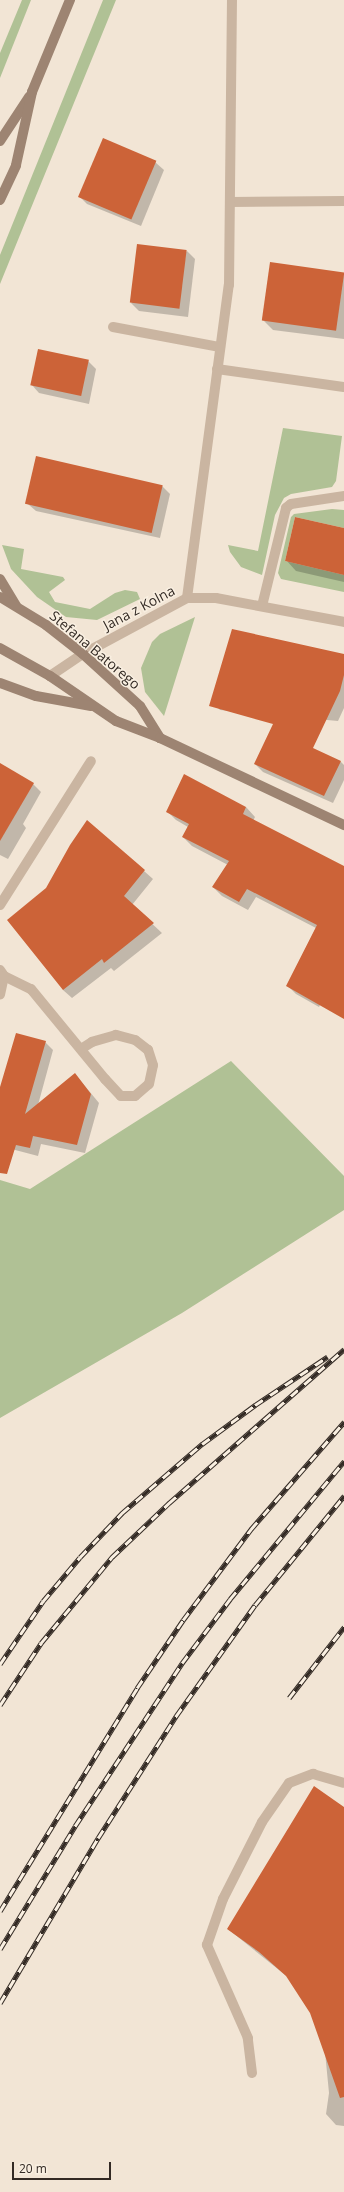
<!DOCTYPE html>
<html>
<head>
<meta charset="utf-8">
<style>
	body { margin:0 }
	#map { position:relative; width:344px; height:2192px; overflow:hidden; background:#f2e5d5; font-family:"Open Sans",sans-serif }
	div>[style] { position:absolute }
	.green>* { inset:0; background:#b0c195 }
	.shadow>* { inset:0; background:#0003 }
	.building>* { inset:0; background:#cc6338; transform-origin:0 0 }
	.lane>* { height:10px; margin:-5px; padding:0 5px; transform-origin:5px; border-radius:5px; background:#cab5a1 }
	.street>* { height:10px; margin:-5px; padding:0 5px; transform-origin:5px; border-radius:5px; background:#cab5a1 }
	.secondary>* { height:10px; margin:-5px; padding:0 5px; transform-origin:5px; border-radius:5px; background:#9d8472 }
	.rail>* { height:4.5px; margin-top:-2.25px; transform-origin:0; background:repeating-linear-gradient(90deg,#f9efe1 0 9px,#332a24 0 18px); box-sizing:border-box; border-block:1px solid #332a24 }
	span { translate:-50% -50%; white-space:nowrap; text-align:center; line-height:1.15; -webkit-text-stroke:3px #f9efe1; paint-order:stroke }
	.street-label { font-size:14px; color:#332a24 }
	.scale { position:absolute; left:12px; top:2162px; width:99px; height:18px; box-sizing:border-box; border:2px solid #332a24; border-top:0; padding-left:5px; font-size:12px; line-height:14px; white-space:nowrap; color:#332a24; -webkit-text-stroke:3px #f9efe1; paint-order:stroke }
</style>
</head>
<body>
<div id="map">
	<div class="green">
		<div style="clip-path:polygon(22px 0,31px 0,0 78px,0 53px)"></div>
		<div style="clip-path:polygon(103px 0,116px 0,0 284px,0 255px)"></div>
		<div style="clip-path:polygon(283px 428px,342px 436px,336px 481px,332px 487px,291px 494px,284px 498px,275px 515px,262px 575px,241px 567px,230px 552px,228px 545px,258px 551px)"></div>
		<div style="clip-path:polygon(332px 509px,344px 510px,344px 528px,295px 517px,285px 561px,344px 575px,344px 592px,281px 579px,278px 573px,291px 517px,294px 514px)"></div>
		<div style="clip-path:polygon(2px 545px,24px 549px,21px 569px,63px 577px,65px 580px,49px 592px,55px 602px,90px 609px,115px 593px,125px 590px,137px 592px,140px 599px,97px 620px,66px 617px,37px 597px,11px 569px)"></div>
		<div style="clip-path:polygon(195px 617px,164px 716px,145px 692px,141px 668px,152px 642px,160px 634px)"></div>
		<div style="clip-path:polygon(231px 1061px,344px 1176px,344px 1210px,182px 1313px,0 1418px,0 1180px,30px 1189px)"></div>
	</div>
	<div class="shadow">
		<div style="clip-path:polygon(155px 162px,164px 170px,141px 226px,87px 204px,79px 196px)"></div>
		<div style="clip-path:polygon(187px 251px,195px 259px,188px 317px,139px 311px,131px 303px)"></div>
		<div style="clip-path:polygon(344px 273px,344px 339px,273px 330px,263px 320px)"></div>
		<div style="clip-path:polygon(88px 361px,96px 369px,89px 404px,39px 393px,31px 384px)"></div>
		<div style="clip-path:polygon(162px 486px,170px 494px,160px 538px,36px 511px,28px 504px)"></div>
		<div style="clip-path:polygon(344px 529px,344px 582px,296px 571px,286px 560px)"></div>
		<div style="clip-path:polygon(344px 656px,344px 708px,338px 721px,220px 710px,212px 702px)"></div>
		<div style="clip-path:polygon(341px 762px,344px 765px,344px 780px,333px 803px,263px 772px,255px 764px)"></div>
		<div style="clip-path:polygon(0 765px,33px 784px,41px 792px,23px 824px,26px 828px,8px 859px,0 855px)"></div>
		<div style="clip-path:polygon(246px 807px,255px 817px,253px 821px,344px 867px,344px 965px,342px 964px,319px 1007px,296px 994px,287px 985px,316px 928px,256px 897px,248px 910px,222px 896px,213px 887px,228px 865px,192px 846px,183px 837px,188px 827px,176px 820px,167px 811px)"></div>
		<div style="clip-path:polygon(144px 871px,153px 879px,132px 905px,162px 933px,114px 971px,111px 968px,72px 998px,63px 990px,47px 889px)"></div>
		<div style="clip-path:polygon(45px 1042px,53px 1050px,38px 1105px,75px 1074px,99px 1103px,85px 1153px,41px 1144px,38px 1156px,0 1146px,0 1091px)"></div>
		<div style="clip-path:polygon(344px 1808px,344px 2126px,336px 2125px,326px 2114px,329px 2093px,325px 2052px,311px 2012px,289px 1978px,228px 1929px)"></div>
	</div>
	<div class="building">
		<div style="left:103px;top:138px;width:58px;height:64px;rotate:23deg"></div>
		<div style="left:137px;top:244px;width:50px;height:59px;rotate:7deg"></div>
		<div style="left:270px;top:262px;width:75px;height:59px;rotate:8deg"></div>
		<div style="left:38px;top:349px;width:52px;height:37px;rotate:12deg"></div>
		<div style="left:36px;top:456px;width:130px;height:49px;rotate:13deg"></div>
		<div style="clip-path:polygon(295px 517px,344px 528px,344px 575px,285px 561px)"></div>
		<div style="clip-path:polygon(232px 629px,344px 654px,344px 675px,340px 691px,313px 748px,341px 761px,324px 796px,254px 764px,273px 724px,209px 706px)"></div>
		<div style="clip-path:polygon(0 763px,34px 783px,0 841px)"></div>
		<div style="clip-path:polygon(184px 774px,246px 807px,243px 814px,344px 866px,344px 1019px,286px 986px,317px 925px,247px 889px,239px 902px,212px 887px,229px 861px,182px 837px,189px 824px,166px 812px)"></div>
		<div style="clip-path:polygon(87px 820px,145px 870px,124px 896px,154px 923px,104px 963px,102px 959px,63px 990px,7px 920px,46px 888px,70px 845px)"></div>
		<div style="clip-path:polygon(16px 1033px,46px 1041px,25px 1114px,75px 1073px,91px 1094px,77px 1145px,33px 1136px,30px 1148px,16px 1145px,7px 1174px,0 1173px,0 1087px)"></div>
		<div style="clip-path:polygon(314px 1786px,344px 1807px,344px 2097px,340px 2098px,310px 2013px,286px 1976px,259px 1952px,227px 1929px)"></div>
	</div>
	<div class="lane">
		<div style="left:230px;top:202px;width:114px;rotate:-0.5deg"></div>
		<div style="left:113px;top:327px;width:109px;rotate:10.6deg"></div>
		<div style="left:217px;top:369px;width:128px;rotate:8.1deg"></div>
		<div style="left:187px;top:598px;width:316px;rotate:-82.4deg"></div>
		<div style="left:229px;top:285px;width:285px;rotate:-89.4deg"></div>
		<div style="left:262px;top:606px;width:101px;rotate:-76.2deg"></div>
		<div style="left:286px;top:508px;width:6px;rotate:-39deg"></div>
		<div style="left:291px;top:504px;width:54px;rotate:-8.6deg"></div>
		<div style="left:0;top:905px;width:170px;rotate:-57.7deg"></div>
		<div style="left:4px;top:976px;width:30px;rotate:26deg"></div>
		<div style="left:31px;top:989px;width:117px;rotate:50.6deg"></div>
		<div style="left:105px;top:1079px;width:23px;rotate:47deg"></div>
		<div style="left:121px;top:1096px;width:14px"></div>
		<div style="left:135px;top:1096px;width:18px;rotate:-41deg"></div>
		<div style="left:149px;top:1084px;width:19px;rotate:-78deg"></div>
		<div style="left:153px;top:1065px;width:16px;rotate:-108deg"></div>
		<div style="left:148px;top:1050px;width:16px;rotate:-142deg"></div>
		<div style="left:135px;top:1040px;width:20px;rotate:-165deg"></div>
		<div style="left:116px;top:1035px;width:25px;rotate:164deg"></div>
		<div style="left:92px;top:1042px;width:13px;rotate:148deg"></div>
		<div style="left:252px;top:2073px;width:35px;rotate:-97deg"></div>
		<div style="left:248px;top:2038px;width:102px;rotate:-113.8deg"></div>
		<div style="left:207px;top:1945px;width:49px;rotate:-70.8deg"></div>
		<div style="left:223px;top:1899px;width:86px;rotate:-63.1deg"></div>
		<div style="left:262px;top:1822px;width:47px;rotate:-55.3deg"></div>
		<div style="left:289px;top:1783px;width:26px;rotate:-21deg"></div>
		<div style="left:313px;top:1774px;width:32px;rotate:16deg"></div>
	</div>
	<div class="street">
		<div style="left:50px;top:676px;width:40px;rotate:-34deg"></div>
		<div style="left:83px;top:654px;width:118px;rotate:-28.3deg"></div>
		<div style="left:187px;top:598px;width:29px"></div>
		<div style="left:216px;top:598px;width:130px;rotate:10.6deg"></div>
		<div style="left:0;top:970px;width:7px;rotate:56deg"></div>
		<div style="left:4px;top:976px;width:19px;rotate:102deg"></div>
	</div>
	<div class="secondary">
		<div style="left:0;top:141px;width:53px;rotate:-56.6deg"></div>
		<div style="left:0;top:200px;width:38px;rotate:-65deg"></div>
		<div style="left:16px;top:165px;width:75px;rotate:-77.6deg"></div>
		<div style="left:32px;top:92px;width:100px;rotate:-67.6deg"></div>
		<div style="left:0;top:579px;width:31px;rotate:59deg"></div>
		<div style="left:0;top:597px;width:54px;rotate:31.3deg"></div>
		<div style="left:46px;top:625px;width:47px;rotate:38.1deg"></div>
		<div style="left:83px;top:654px;width:77px;rotate:42.4deg"></div>
		<div style="left:140px;top:706px;width:38px;rotate:58deg"></div>
		<div style="left:0;top:648px;width:57px;rotate:29.2deg"></div>
		<div style="left:50px;top:676px;width:80px;rotate:34.3deg"></div>
		<div style="left:116px;top:721px;width:47px;rotate:21.1deg"></div>
		<div style="left:160px;top:738px;width:204px;rotate:25.3deg"></div>
		<div style="left:0;top:683px;width:38px;rotate:20deg"></div>
		<div style="left:36px;top:696px;width:56px;rotate:10.3deg"></div>
	</div>
	<div class="rail">
		<div style="left:0;top:1664px;width:76px;rotate:-55.7deg"></div>
		<div style="left:43px;top:1601px;width:57px;rotate:-49.9deg"></div>
		<div style="left:80px;top:1557px;width:61px;rotate:-46.3deg"></div>
		<div style="left:122px;top:1513px;width:106px;rotate:-40.8deg"></div>
		<div style="left:202px;top:1444px;width:66px;rotate:-36.3deg"></div>
		<div style="left:255px;top:1405px;width:87px;rotate:-33.7deg"></div>
		<div style="left:289px;top:1698px;width:90px;rotate:-52.2deg"></div>
		<div style="left:0;top:1705px;width:74px;rotate:-56.5deg"></div>
		<div style="left:41px;top:1643px;width:112px;rotate:-50.5deg"></div>
		<div style="left:112px;top:1557px;width:79px;rotate:-43.5deg"></div>
		<div style="left:169px;top:1503px;width:233px;rotate:-41.3deg"></div>
		<div style="left:0;top:1911px;width:262px;rotate:-58.4deg"></div>
		<div style="left:137px;top:1688px;width:82px;rotate:-55.9deg"></div>
		<div style="left:183px;top:1620px;width:114px;rotate:-53.2deg"></div>
		<div style="left:251px;top:1529px;width:142px;rotate:-49deg"></div>
		<div style="left:0;top:1949px;width:144px;rotate:-58.6deg"></div>
		<div style="left:75px;top:1826px;width:195px;rotate:-56.7deg"></div>
		<div style="left:182px;top:1663px;width:80px;rotate:-53.1deg"></div>
		<div style="left:230px;top:1599px;width:179px;rotate:-50.4deg"></div>
		<div style="left:0;top:2003px;width:192px;rotate:-59.3deg"></div>
		<div style="left:98px;top:1838px;width:145px;rotate:-57.4deg"></div>
		<div style="left:176px;top:1716px;width:136px;rotate:-54.6deg"></div>
		<div style="left:255px;top:1605px;width:141px;rotate:-50.8deg"></div>
	</div>
	<div class="street-label">
		<span style="left:139px;top:608px;rotate:-28deg">Jana z Kolna</span>
		<span style="left:95px;top:650px;rotate:40deg">Stefana Batorego</span>
	</div>
	<div class="scale">20 m</div>
</div>
</body>
</html>
